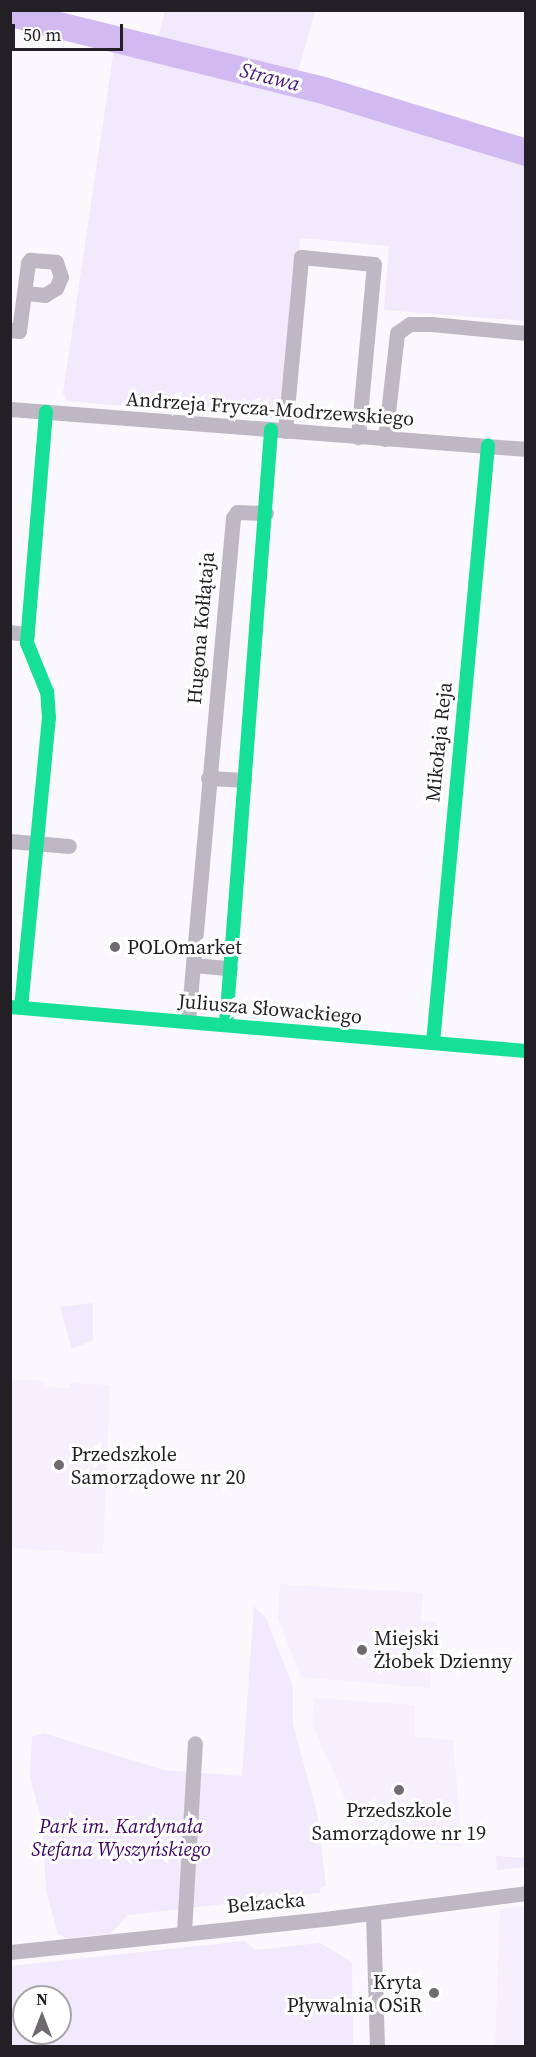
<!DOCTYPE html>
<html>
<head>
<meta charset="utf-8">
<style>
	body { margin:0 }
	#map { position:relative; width:536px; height:2057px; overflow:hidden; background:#faf8fc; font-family:"Source Serif 4",serif }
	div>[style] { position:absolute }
	.built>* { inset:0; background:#f5effe }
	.green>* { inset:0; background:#f1e9fc }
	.river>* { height:27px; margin:-13.5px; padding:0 13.5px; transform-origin:13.5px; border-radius:13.5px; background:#d1b9f1 }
	.street>* { height:15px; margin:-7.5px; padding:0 7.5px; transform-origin:7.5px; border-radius:7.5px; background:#beb8c4 }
	.fast>* { height:14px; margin:-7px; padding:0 7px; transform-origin:7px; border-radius:7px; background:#16e098 }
	.dots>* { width:16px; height:16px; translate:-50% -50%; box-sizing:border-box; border:3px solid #fff; border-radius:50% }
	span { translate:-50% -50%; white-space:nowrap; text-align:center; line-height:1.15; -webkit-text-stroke:6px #fff; paint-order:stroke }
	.street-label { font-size:20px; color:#221f25 }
	.poi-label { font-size:20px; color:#221f25 }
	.left { translate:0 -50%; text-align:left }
	.right { translate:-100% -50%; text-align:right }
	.park-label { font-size:20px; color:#3d0665; font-style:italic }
	.water-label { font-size:21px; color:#4a1a74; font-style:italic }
	.frame { position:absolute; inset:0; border:12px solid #221f25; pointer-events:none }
	.north { position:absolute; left:12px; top:1985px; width:60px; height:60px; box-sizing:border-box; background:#fff; border:2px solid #a7a5a8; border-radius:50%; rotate:0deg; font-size:16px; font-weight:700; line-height:24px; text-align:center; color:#221f25 }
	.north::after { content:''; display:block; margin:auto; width:21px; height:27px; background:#6e6b70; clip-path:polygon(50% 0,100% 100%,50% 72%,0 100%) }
	.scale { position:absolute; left:12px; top:24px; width:111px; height:27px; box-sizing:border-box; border:3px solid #221f25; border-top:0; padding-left:8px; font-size:18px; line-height:21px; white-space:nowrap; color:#221f25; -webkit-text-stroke:4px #fff; paint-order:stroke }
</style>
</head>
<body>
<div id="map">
	<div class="built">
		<div style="clip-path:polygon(11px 1379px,45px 1381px,45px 1387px,69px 1388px,70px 1383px,110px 1385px,103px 1554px,11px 1548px)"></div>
		<div style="clip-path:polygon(280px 1584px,423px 1593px,421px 1621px,435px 1622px,430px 1688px,301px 1677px,278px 1619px)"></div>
		<div style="clip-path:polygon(314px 1698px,415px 1705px,415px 1737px,453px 1740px,462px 1847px,363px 1839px,312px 1724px)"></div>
		<div style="clip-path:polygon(525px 1906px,525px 2046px,495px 2046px,500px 1909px)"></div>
	</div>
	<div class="green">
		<div style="clip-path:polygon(165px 11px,165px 10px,315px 11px,296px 80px,156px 45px)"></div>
		<div style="clip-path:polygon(115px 42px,525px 156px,525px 321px,384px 310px,389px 246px,300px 238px,284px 420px,67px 401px,63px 393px)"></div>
		<div style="clip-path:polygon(93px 1303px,93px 1340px,72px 1349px,60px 1307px)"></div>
		<div style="clip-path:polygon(254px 1606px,266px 1618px,293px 1687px,293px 1724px,317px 1813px,326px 1885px,320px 1888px,320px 1893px,128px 1915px,110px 1934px,67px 1938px,58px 1934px,46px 1891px,43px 1826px,30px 1776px,32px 1737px,43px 1733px,164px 1770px,242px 1776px)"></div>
		<div style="clip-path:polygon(496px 1856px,525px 1858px,525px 1867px,497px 1870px)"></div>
		<div style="clip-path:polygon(evenodd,245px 1941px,255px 1950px,320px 1943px,352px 1962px,353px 2046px,11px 2046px,11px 1966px,245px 1941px,24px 1997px,60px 1997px,60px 2033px,24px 2033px,24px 1997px)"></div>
	</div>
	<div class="river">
		<div style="left:10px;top:13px;width:322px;rotate:13.8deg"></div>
		<div style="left:323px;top:90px;width:212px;rotate:17deg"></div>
	</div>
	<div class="street">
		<div style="left:10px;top:330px;width:9px;rotate:6deg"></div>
		<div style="left:19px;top:331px;width:69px;rotate:-82.5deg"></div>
		<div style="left:28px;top:263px;width:4px;rotate:-56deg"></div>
		<div style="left:30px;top:260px;width:26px;rotate:4deg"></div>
		<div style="left:56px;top:262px;width:16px;rotate:72deg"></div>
		<div style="left:61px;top:277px;width:12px;rotate:114deg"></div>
		<div style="left:56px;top:288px;width:13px;rotate:148deg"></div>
		<div style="left:45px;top:295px;width:20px;rotate:-174deg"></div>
		<div style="left:10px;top:409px;width:518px;rotate:4.43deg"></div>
		<div style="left:285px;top:431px;width:175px;rotate:-84.7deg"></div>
		<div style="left:301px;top:257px;width:73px;rotate:5.5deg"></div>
		<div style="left:374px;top:264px;width:174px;rotate:95.3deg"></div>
		<div style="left:385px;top:439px;width:107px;rotate:-83.5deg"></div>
		<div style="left:397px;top:333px;width:16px;rotate:-35deg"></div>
		<div style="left:410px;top:324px;width:21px"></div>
		<div style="left:431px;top:324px;width:95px;rotate:5.4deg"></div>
		<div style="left:10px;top:632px;width:17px;rotate:7deg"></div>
		<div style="left:208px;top:778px;width:36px;rotate:3deg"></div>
		<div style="left:10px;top:841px;width:59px;rotate:4.8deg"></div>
		<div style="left:193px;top:965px;width:37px;rotate:5deg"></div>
		<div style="left:188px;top:1021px;width:505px;rotate:-84.89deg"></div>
		<div style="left:233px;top:518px;width:7px;rotate:-56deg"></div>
		<div style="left:237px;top:512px;width:29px;rotate:2deg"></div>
		<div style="left:373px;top:1913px;width:133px;rotate:88.3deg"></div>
		<div style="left:184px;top:1932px;width:189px;rotate:-86.7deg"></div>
		<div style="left:10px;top:1952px;width:324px;rotate:-6deg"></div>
		<div style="left:332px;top:1918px;width:196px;rotate:-7.3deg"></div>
	</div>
	<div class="fast">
		<div style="left:10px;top:1007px;width:518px;rotate:4.87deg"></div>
		<div style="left:21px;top:1008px;width:291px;rotate:-84.5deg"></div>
		<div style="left:49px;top:718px;width:26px;rotate:-94deg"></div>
		<div style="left:47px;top:692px;width:53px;rotate:-112.2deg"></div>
		<div style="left:27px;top:643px;width:232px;rotate:-85.3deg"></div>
		<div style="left:226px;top:1025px;width:597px;rotate:-85.67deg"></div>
		<div style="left:433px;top:1043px;width:600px;rotate:-84.74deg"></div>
	</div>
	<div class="dots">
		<div style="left:115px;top:947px;background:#6e6b70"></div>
		<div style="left:59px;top:1465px;background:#6e6b70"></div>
		<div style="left:362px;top:1650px;background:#6e6b70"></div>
		<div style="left:399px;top:1790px;background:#6e6b70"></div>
		<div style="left:434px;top:1993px;background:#6e6b70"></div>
	</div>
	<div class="street-label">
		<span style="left:270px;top:409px;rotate:4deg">Andrzeja Frycza-Modrzewskiego</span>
		<span style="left:201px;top:628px;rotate:-85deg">Hugona Kołłątaja</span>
		<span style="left:439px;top:742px;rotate:-84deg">Mikołaja Reja</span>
		<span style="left:270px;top:1009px;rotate:5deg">Juliusza Słowackiego</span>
		<span style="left:266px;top:1903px;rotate:-5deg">Belzacka</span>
	</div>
	<div class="poi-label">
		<span class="left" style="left:127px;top:947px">POLOmarket</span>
		<span class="left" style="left:71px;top:1466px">Przedszkole<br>Samorządowe nr 20</span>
		<span class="left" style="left:374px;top:1650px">Miejski<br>Żłobek Dzienny</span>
		<span style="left:399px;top:1822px">Przedszkole<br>Samorządowe nr 19</span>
		<span class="right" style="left:422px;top:1994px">Kryta<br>Pływalnia OSiR</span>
	</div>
	<div class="park-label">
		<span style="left:121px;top:1838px">Park im. Kardynała<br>Stefana Wyszyńskiego</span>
	</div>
	<div class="water-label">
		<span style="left:270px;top:77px;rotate:14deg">Strawa</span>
	</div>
	<div class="frame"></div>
	<div class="north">N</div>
	<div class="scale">50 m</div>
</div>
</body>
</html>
